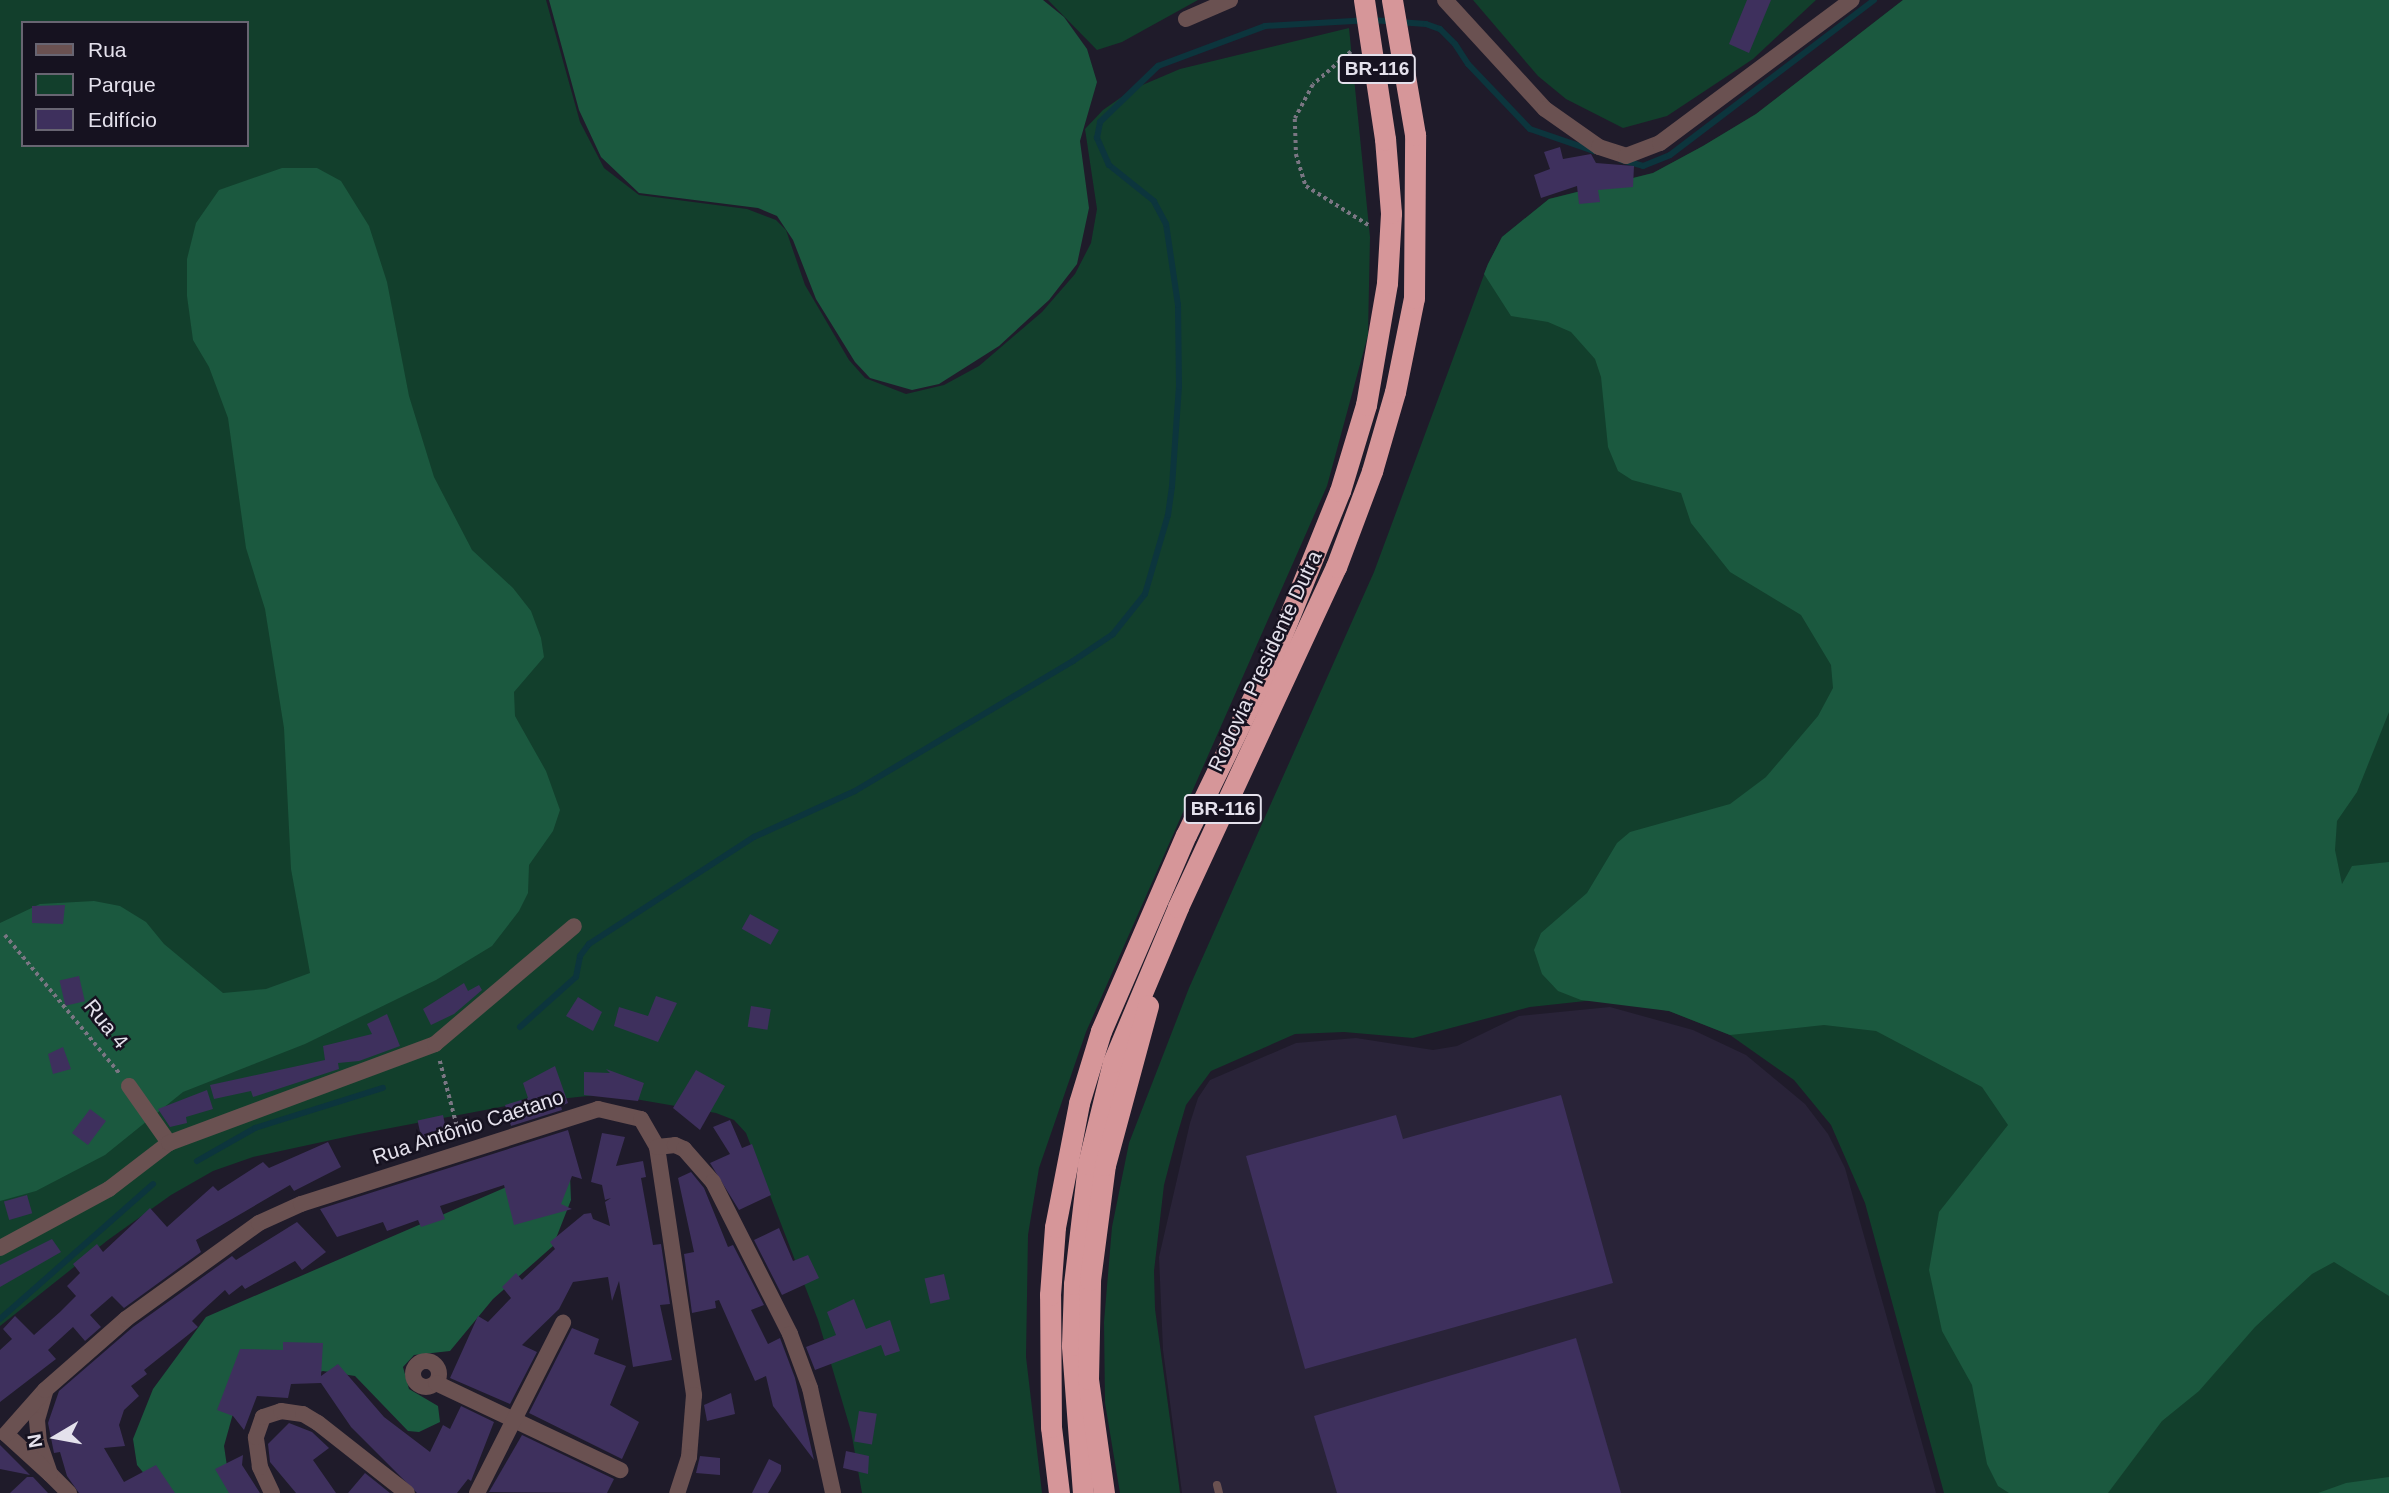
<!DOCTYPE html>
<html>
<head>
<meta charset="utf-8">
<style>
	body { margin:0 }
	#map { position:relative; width:2389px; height:1493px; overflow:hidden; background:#1f1b2a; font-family:Arial,sans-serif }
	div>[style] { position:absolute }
	.built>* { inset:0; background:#292338 }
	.green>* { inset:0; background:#123f2c }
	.forest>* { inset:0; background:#1b593f }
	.stream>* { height:6px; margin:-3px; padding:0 3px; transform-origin:3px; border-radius:3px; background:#0c353d }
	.building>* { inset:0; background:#3e305d; transform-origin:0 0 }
	.path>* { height:3.5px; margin-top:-1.75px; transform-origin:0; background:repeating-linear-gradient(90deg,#7a7683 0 3.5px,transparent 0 7px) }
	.lane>* { height:8px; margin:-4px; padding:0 4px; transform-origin:4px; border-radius:4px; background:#6a5151 }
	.street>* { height:16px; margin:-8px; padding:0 8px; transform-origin:8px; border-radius:8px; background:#6a5151 }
	.street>.ring { margin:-8px; padding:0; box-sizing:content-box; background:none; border:16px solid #6a5151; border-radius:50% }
	.highway>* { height:21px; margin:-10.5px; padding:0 10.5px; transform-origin:10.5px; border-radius:10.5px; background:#d69699 }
	.highway-bridge>* { height:21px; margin:-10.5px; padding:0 10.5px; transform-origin:10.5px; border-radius:10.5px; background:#d69699 }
	span { translate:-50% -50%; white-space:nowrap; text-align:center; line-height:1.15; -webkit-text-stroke:5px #161220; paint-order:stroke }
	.shield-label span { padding:2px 5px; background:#161220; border:2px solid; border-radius:5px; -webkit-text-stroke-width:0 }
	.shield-label { font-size:19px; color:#e4e1ec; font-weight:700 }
	.street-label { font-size:21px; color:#e4e1ec }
	.legend { position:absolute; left:21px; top:21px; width:228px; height:126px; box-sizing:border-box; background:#161220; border:2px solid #686572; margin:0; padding:9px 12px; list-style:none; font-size:21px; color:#e4e1ec }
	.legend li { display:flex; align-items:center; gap:14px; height:35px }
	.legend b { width:35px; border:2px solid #686572 }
	.north { position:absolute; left:21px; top:1402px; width:70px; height:70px; -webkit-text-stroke:5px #161220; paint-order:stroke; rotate:260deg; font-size:19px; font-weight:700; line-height:28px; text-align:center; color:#e4e1ec }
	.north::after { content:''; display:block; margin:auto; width:24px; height:32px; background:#e4e1ec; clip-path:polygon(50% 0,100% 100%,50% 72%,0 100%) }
</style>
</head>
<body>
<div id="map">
	<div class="built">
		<div style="clip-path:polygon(1610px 1007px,1693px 1030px,1746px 1055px,1805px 1104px,1828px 1134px,1845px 1168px,1936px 1493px,1182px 1493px,1163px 1350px,1159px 1257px,1190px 1123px,1198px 1098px,1210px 1080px,1296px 1043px,1356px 1038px,1433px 1050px,1457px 1046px,1519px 1016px)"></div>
	</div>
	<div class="green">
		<div style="clip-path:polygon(evenodd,0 0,546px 0,580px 122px,604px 168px,639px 195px,747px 209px,776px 220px,786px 230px,805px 285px,849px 360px,865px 378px,906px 394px,944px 385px,979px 366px,1042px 312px,1075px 274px,1091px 243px,1097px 209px,1085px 129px,1103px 110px,1133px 89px,1180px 69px,1349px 28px,1370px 237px,1368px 335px,1327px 486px,1086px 1032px,1039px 1168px,1028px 1235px,1026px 1357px,1042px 1493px,862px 1493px,851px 1431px,818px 1320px,746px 1133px,734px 1120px,716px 1113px,606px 1094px,522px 1103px,359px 1134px,253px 1157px,213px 1171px,171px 1195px,108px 1240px,0 1326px,0 0,23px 23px,247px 23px,247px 145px,23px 145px,23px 23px)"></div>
		<div style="clip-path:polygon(1048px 0,1198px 0,1122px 42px,1097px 50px)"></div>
		<div style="clip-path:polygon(1473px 0,1816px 0,1753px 59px,1667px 116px,1623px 128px,1566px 99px,1538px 76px)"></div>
		<div style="clip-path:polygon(1903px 0,2389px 0,2389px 1493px,1944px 1493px,1865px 1203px,1831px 1125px,1794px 1080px,1730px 1035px,1669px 1011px,1604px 999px,1530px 1007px,1413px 1038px,1344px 1032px,1295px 1034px,1211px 1071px,1186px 1105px,1176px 1139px,1164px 1185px,1154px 1271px,1155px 1309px,1180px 1493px,1120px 1493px,1105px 1403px,1104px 1322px,1112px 1227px,1129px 1143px,1189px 988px,1374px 572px,1488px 264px,1502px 237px,1549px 199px,1653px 173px,1703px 146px,1756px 114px)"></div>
	</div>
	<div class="forest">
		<div style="clip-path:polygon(549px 0,1043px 0,1064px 17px,1087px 49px,1097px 82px,1080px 141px,1089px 208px,1077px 264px,1049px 300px,999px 346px,939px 384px,912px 390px,870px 378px,855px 362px,816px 299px,793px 240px,777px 216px,758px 208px,639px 193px,601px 157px,579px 110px)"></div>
		<div style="clip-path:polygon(1903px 0,2389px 0,2389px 712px,2357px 792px,2337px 821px,2335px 850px,2342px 884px,2352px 866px,2389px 862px,2389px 1296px,2334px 1262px,2312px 1274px,2255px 1327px,2199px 1391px,2162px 1421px,2108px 1493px,2009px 1493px,1998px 1486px,1987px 1464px,1972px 1385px,1942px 1331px,1929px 1270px,1939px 1212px,2008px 1125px,1982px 1087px,1876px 1031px,1824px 1025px,1730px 1035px,1669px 1011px,1581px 1000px,1558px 991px,1542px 974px,1534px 950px,1541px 933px,1587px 893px,1617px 843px,1630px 832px,1730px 804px,1766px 777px,1818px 716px,1833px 688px,1831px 665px,1801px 615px,1730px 572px,1691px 523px,1681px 493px,1632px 480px,1618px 471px,1608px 447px,1601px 377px,1595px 359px,1571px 332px,1548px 322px,1511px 316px,1484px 274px,1488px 264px,1502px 237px,1549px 199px,1653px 173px,1703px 146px,1756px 114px)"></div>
		<div style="clip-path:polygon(282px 168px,317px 168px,341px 181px,369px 226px,387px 282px,409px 396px,434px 477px,472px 550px,513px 588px,531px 611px,541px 638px,544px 657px,514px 692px,515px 716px,546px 771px,560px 810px,553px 831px,529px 865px,528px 893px,519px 911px,492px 946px,436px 980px,305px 1044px,183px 1092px,105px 1155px,36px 1191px,0 1201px,0 923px,40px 904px,94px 901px,120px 906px,146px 922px,164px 944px,223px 993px,266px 989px,310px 973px,291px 869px,284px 728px,265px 609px,246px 548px,228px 418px,209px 367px,193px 340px,187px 296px,187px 259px,196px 223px,219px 190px)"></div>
		<div style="clip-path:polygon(534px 1175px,570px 1175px,571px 1200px,553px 1246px,493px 1299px,450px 1351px,414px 1355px,403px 1367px,409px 1389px,438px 1406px,440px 1422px,419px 1432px,408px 1431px,355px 1376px,323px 1371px,258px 1391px,234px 1410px,224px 1446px,231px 1493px,160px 1493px,137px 1465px,133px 1439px,153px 1389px,206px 1317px)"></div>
		<div style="clip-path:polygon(2389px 1477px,2389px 1493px,2318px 1493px,2346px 1483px)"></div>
	</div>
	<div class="stream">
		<div style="left:1621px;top:160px;width:23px;rotate:15deg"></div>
		<div style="left:1643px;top:166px;width:29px;rotate:-22deg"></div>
		<div style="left:1670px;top:155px;width:256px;rotate:-37.2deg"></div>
		<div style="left:520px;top:1027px;width:75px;rotate:-41.8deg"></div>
		<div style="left:576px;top:977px;width:21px;rotate:-79deg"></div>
		<div style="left:580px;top:956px;width:15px;rotate:-53deg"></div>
		<div style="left:589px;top:944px;width:197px;rotate:-33deg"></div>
		<div style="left:754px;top:837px;width:111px;rotate:-24.5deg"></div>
		<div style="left:855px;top:791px;width:254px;rotate:-30.8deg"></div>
		<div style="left:1073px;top:661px;width:48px;rotate:-34deg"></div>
		<div style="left:1113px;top:634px;width:51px;rotate:-51.3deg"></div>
		<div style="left:1145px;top:594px;width:82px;rotate:-73.8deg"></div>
		<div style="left:1168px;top:515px;width:29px;rotate:-82deg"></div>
		<div style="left:1172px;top:486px;width:99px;rotate:-86deg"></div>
		<div style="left:1179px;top:387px;width:82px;rotate:-90.7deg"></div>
		<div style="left:1178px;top:305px;width:82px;rotate:-98.4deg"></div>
		<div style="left:1166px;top:224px;width:26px;rotate:-118deg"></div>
		<div style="left:1154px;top:201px;width:58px;rotate:-141.3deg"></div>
		<div style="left:1109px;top:165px;width:30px;rotate:-114deg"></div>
		<div style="left:1097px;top:138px;width:16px;rotate:-79deg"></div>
		<div style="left:1100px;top:122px;width:81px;rotate:-44deg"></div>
		<div style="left:1158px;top:66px;width:114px;rotate:-20.5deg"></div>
		<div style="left:1265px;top:26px;width:106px;rotate:-3.2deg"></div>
		<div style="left:1371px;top:20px;width:55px;rotate:4.2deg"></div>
		<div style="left:1426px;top:24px;width:15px;rotate:20deg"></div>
		<div style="left:1440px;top:29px;width:21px;rotate:45deg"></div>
		<div style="left:1455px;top:44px;width:24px;rotate:57deg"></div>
		<div style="left:1468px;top:64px;width:90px;rotate:46.4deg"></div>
		<div style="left:1530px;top:129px;width:68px;rotate:19deg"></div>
		<div style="left:197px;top:1161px;width:67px;rotate:-29.6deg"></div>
		<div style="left:255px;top:1128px;width:134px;rotate:-17.4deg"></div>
		<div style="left:0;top:1319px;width:204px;rotate:-41.4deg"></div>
	</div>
	<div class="building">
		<div style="clip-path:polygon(1747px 0,1771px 0,1749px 53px,1729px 44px)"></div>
		<div style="clip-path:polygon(1560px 147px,1563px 159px,1591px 154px,1596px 163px,1634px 166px,1633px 187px,1598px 190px,1600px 202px,1579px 204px,1577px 186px,1541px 198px,1534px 175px,1550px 169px,1544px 152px)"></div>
		<div style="clip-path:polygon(65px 905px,63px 924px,32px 923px,32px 906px)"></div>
		<div style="left:750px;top:914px;width:33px;height:17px;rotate:29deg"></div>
		<div style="left:79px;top:976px;width:26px;height:20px;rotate:77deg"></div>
		<div style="clip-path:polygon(464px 983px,468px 991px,479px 985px,482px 990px,454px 1014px,431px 1025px,423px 1009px)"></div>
		<div style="clip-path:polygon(656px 996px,677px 1003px,658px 1042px,614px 1026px,619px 1007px,648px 1016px)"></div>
		<div style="clip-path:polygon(578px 997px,602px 1012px,593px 1031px,566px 1016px)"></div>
		<div style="left:751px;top:1006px;width:20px;height:21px;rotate:9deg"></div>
		<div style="clip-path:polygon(387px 1014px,400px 1046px,359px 1061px,338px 1063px,339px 1069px,253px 1097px,251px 1091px,214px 1099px,210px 1085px,325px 1060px,323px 1046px,372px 1034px,367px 1024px)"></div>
		<div style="clip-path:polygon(63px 1047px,71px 1069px,53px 1074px,48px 1054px)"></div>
		<div style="clip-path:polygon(555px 1066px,568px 1103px,561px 1106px,562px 1110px,511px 1126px,505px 1105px,528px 1098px,523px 1083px)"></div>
		<div style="clip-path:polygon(606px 1069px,644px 1083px,638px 1101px,584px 1095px,584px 1072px,610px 1073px)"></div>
		<div style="clip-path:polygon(696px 1070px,725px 1086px,700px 1130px,673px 1108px)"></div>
		<div style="clip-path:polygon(207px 1090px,213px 1109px,186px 1117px,187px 1123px,170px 1127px,158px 1109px)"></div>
		<div style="clip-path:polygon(1561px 1095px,1613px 1283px,1305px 1369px,1246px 1156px,1396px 1115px,1403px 1139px)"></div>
		<div style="left:90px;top:1109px;width:20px;height:30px;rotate:37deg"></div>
		<div style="left:443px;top:1115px;width:25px;height:26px;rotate:78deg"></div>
		<div style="clip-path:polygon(730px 1120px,742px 1148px,752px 1144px,771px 1195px,739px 1210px,710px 1163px,730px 1154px,713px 1127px)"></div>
		<div style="clip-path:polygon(568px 1130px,582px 1179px,572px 1176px,561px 1204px,572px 1209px,514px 1225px,504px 1185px,440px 1206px,445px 1219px,421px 1227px,418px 1220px,387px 1231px,383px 1222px,337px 1237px,320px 1209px)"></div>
		<div style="clip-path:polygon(602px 1133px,625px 1137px,616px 1166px,643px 1161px,646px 1177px,641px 1178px,653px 1245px,661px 1244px,670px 1304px,660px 1305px,672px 1360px,633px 1367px,619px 1281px,612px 1301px,608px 1277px,573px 1282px,559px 1309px,522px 1345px,537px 1352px,510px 1404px,450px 1378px,478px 1316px,488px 1322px,511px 1298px,502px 1287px,516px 1273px,522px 1280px,555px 1249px,550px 1242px,584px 1214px,591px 1213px,593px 1219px,610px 1226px,605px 1202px,611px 1198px,605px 1200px,602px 1185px,591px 1182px)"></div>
		<div style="clip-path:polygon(328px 1142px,341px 1167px,294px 1191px,290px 1185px,196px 1240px,201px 1252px,124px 1308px,112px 1296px,90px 1315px,101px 1327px,85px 1341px,73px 1327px,48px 1350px,56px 1359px,0 1402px,0 1350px,12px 1339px,3px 1329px,15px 1316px,34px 1335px,60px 1312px,76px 1296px,67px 1286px,80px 1273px,73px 1264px,97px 1244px,103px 1252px,150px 1208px,167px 1227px,213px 1186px,218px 1191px,263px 1162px,269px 1168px)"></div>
		<div style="clip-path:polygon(691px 1172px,704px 1188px,728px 1247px,733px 1245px,764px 1305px,751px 1310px,768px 1344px,780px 1338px,795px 1378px,814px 1460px,773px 1406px,766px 1376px,755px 1381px,719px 1300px,715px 1301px,716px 1308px,692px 1313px,684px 1254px,694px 1252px,678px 1178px)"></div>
		<div style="left:27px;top:1195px;width:19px;height:24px;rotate:74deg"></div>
		<div style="clip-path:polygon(297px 1222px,326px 1252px,302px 1270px,295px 1261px,245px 1289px,242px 1285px,229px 1295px,225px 1290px,202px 1311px,192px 1321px,198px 1327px,144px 1370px,147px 1374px,131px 1386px,139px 1396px,124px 1410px,119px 1425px,125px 1446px,104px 1448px,124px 1482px,156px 1465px,175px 1493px,79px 1493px,67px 1476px,60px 1452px,54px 1453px,48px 1423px,59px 1391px,133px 1327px,232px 1256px,236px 1260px)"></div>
		<div style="clip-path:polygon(779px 1228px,793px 1261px,808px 1255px,819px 1278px,782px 1295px,754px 1240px)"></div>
		<div style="clip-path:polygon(52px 1239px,61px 1252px,0 1287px,0 1265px)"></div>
		<div style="left:944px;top:1274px;width:26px;height:20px;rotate:77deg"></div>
		<div style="clip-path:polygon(854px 1299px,866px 1329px,890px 1320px,900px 1351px,885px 1356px,881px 1345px,815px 1370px,806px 1347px,836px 1335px,827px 1312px)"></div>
		<div style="clip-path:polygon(572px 1328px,599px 1339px,594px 1354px,626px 1366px,610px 1405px,639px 1422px,622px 1459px,529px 1413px)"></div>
		<div style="clip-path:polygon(1576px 1338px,1621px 1493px,1337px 1493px,1314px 1416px)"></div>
		<div style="clip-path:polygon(283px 1342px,323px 1343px,321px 1376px,338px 1364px,384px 1417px,430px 1452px,443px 1425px,450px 1429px,461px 1406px,494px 1422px,471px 1481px,468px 1479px,457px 1493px,417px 1493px,351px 1427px,321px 1383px,291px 1384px,288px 1398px,257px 1396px,244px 1430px,233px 1416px,217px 1410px,240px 1349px,283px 1350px)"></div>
		<div style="clip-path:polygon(731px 1393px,735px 1414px,707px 1421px,704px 1405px)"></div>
		<div style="left:859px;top:1411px;width:18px;height:31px;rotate:9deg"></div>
		<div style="clip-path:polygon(289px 1423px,312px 1432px,329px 1448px,313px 1460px,336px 1493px,296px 1493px,270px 1462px,268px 1444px)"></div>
		<div style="clip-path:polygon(522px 1435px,614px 1479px,607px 1493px,489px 1492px)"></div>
		<div style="clip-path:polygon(0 1445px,30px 1475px,0 1469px)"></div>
		<div style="clip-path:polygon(846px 1451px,869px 1456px,868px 1474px,843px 1468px)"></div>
		<div style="clip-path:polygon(243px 1455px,242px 1465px,260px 1493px,229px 1493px,215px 1469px)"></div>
		<div style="clip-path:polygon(700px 1456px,720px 1458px,720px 1475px,696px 1473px)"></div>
		<div style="clip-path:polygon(769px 1459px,781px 1465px,781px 1471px,768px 1493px,752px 1493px)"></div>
		<div style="clip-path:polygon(365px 1473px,390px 1493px,348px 1493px)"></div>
		<div style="clip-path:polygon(27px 1477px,33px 1477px,48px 1493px,10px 1493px)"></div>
	</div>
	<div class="path">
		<div style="left:1351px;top:52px;width:50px;rotate:139deg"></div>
		<div style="left:1313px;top:85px;width:38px;rotate:118deg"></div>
		<div style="left:1295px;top:119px;width:35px;rotate:88deg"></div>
		<div style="left:1296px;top:154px;width:34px;rotate:73deg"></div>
		<div style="left:1306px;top:186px;width:75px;rotate:32deg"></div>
		<div style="left:5px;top:935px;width:179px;rotate:50.4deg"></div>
		<div style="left:440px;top:1061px;width:80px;rotate:75.4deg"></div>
	</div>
	<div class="lane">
		<div style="left:1217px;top:1485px;width:8px;rotate:76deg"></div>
	</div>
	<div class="street">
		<div style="left:1445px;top:0;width:148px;rotate:47.5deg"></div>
		<div style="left:1545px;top:109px;width:66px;rotate:35.1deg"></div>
		<div style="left:1599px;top:147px;width:28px;rotate:18deg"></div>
		<div style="left:1626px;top:156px;width:36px;rotate:-21deg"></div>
		<div style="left:1660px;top:143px;width:239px;rotate:-36.7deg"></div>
		<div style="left:1186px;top:19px;width:48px;rotate:-23.4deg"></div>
		<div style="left:129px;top:1086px;width:70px;rotate:54.9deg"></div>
		<div style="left:657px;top:1147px;width:251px;rotate:81.5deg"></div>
		<div style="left:694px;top:1395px;width:62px;rotate:94.6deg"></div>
		<div style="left:689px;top:1457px;width:38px;rotate:108deg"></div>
		<div style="left:0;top:1248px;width:124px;rotate:-28.4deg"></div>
		<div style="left:109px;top:1189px;width:76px;rotate:-37.5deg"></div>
		<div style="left:169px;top:1143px;width:284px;rotate:-20.4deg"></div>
		<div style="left:435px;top:1044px;width:182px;rotate:-40.3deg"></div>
		<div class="ring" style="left:413px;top:1361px;width:10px;height:10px"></div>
		<div style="left:436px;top:1383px;width:204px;rotate:25.3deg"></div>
		<div style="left:45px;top:1392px;width:29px;rotate:106deg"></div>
		<div style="left:37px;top:1420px;width:22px;rotate:85deg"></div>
		<div style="left:39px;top:1442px;width:34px;rotate:71deg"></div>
		<div style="left:50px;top:1474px;width:27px;rotate:45deg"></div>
		<div style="left:50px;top:1474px;width:59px;rotate:-137.7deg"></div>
		<div style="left:6px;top:1434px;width:59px;rotate:-48.4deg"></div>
		<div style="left:45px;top:1390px;width:108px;rotate:-41.2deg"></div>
		<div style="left:126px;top:1319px;width:164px;rotate:-35.8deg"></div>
		<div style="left:259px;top:1223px;width:46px;rotate:-24.3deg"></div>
		<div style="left:301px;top:1204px;width:312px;rotate:-17.7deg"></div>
		<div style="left:598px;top:1109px;width:44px;rotate:13.1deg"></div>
		<div style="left:641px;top:1119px;width:32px;rotate:60deg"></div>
		<div style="left:657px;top:1147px;width:18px;rotate:-6deg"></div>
		<div style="left:675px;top:1145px;width:10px;rotate:24deg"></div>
		<div style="left:684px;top:1149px;width:44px;rotate:48.7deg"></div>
		<div style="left:713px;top:1182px;width:170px;rotate:63.1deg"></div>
		<div style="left:790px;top:1334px;width:58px;rotate:69.7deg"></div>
		<div style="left:810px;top:1388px;width:107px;rotate:77.6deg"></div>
		<div style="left:272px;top:1493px;width:29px;rotate:-115deg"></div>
		<div style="left:260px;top:1467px;width:30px;rotate:-98deg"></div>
		<div style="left:256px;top:1437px;width:21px;rotate:-71deg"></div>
		<div style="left:263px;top:1417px;width:19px;rotate:-18deg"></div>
		<div style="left:281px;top:1411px;width:22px;rotate:8deg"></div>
		<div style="left:303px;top:1414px;width:17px;rotate:31deg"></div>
		<div style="left:318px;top:1423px;width:113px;rotate:38.2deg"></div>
		<div style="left:477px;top:1493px;width:191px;rotate:-63.2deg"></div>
	</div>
	<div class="highway">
		<div style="left:1059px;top:1493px;width:66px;rotate:-96.9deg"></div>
		<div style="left:1051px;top:1427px;width:132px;rotate:-90.4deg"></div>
		<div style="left:1050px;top:1295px;width:68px;rotate:-85.8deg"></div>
		<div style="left:1055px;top:1227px;width:126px;rotate:-79deg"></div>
		<div style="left:1079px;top:1103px;width:75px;rotate:-73deg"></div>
		<div style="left:1101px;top:1031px;width:214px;rotate:-66.6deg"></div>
		<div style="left:1186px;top:835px;width:196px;rotate:-64deg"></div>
		<div style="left:1272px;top:659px;width:181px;rotate:-68deg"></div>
		<div style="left:1340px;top:491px;width:90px;rotate:-73.2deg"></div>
		<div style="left:1366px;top:405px;width:124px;rotate:-80.2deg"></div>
		<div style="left:1387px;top:283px;width:70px;rotate:-86.7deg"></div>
		<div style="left:1391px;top:213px;width:74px;rotate:-94.6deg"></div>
		<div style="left:1083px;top:1493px;width:148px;rotate:-94.3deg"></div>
		<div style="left:1072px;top:1345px;width:61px;rotate:-88.1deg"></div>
		<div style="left:1074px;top:1284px;width:121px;rotate:-83.3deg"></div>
		<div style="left:1088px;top:1164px;width:105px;rotate:-76.2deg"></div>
		<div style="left:1113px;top:1062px;width:168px;rotate:-67.2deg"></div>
		<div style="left:1178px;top:907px;width:375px;rotate:-65.1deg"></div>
		<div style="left:1336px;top:567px;width:103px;rotate:-69.4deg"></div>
		<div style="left:1372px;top:471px;width:82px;rotate:-73.8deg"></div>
		<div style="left:1395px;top:392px;width:96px;rotate:-78.6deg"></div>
		<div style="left:1414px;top:298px;width:163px;rotate:-89.6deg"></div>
		<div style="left:1104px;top:1493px;width:115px;rotate:-98deg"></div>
		<div style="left:1088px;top:1379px;width:99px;rotate:-88.8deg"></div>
		<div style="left:1090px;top:1280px;width:116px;rotate:-82.6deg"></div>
		<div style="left:1105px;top:1165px;width:165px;rotate:-74.9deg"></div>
	</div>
	<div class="highway-bridge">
		<div style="left:1364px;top:0;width:141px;rotate:81.4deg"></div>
		<div style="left:1392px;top:0;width:137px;rotate:80.3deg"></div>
	</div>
	<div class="shield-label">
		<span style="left:1377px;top:69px">BR-116</span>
		<span style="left:1223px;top:809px">BR-116</span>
	</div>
	<div class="street-label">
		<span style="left:1265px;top:661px;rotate:-65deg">Rodovia Presidente Dutra</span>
		<span style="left:106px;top:1024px;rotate:51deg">Rua 4</span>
		<span style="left:468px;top:1127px;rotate:-18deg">Rua Antônio Caetano</span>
	</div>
	<ul class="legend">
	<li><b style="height:9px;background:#6a5151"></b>Rua</li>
	<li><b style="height:19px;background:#123f2c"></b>Parque</li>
	<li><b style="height:19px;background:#3e305d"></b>Edifício</li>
	</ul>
	<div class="north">N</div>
</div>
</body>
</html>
